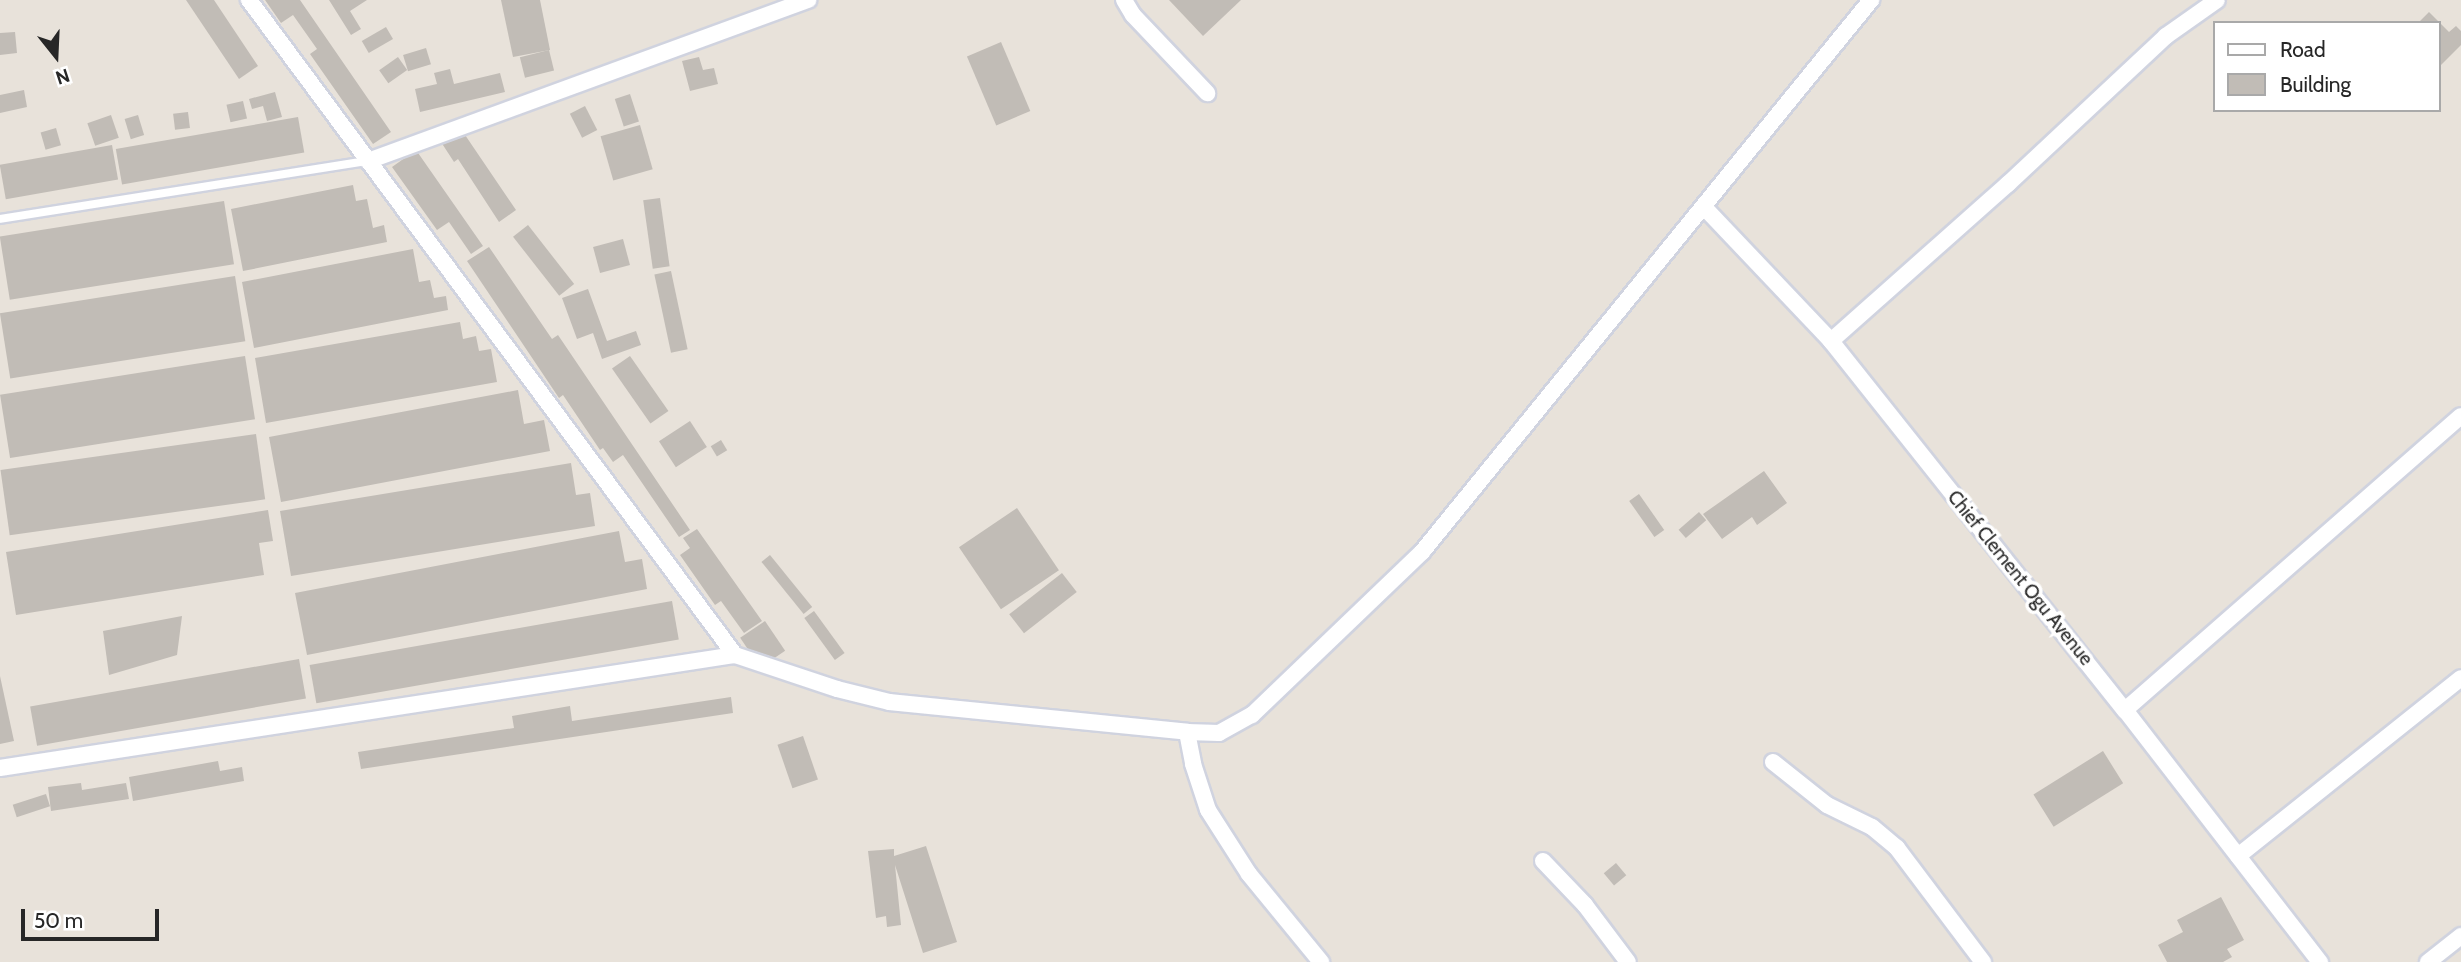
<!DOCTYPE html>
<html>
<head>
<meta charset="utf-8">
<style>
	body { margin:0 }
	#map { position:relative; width:2461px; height:962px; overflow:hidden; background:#e8e2da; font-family:Cabin,sans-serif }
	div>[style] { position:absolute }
	.building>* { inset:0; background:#c1bcb6; transform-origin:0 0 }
	.roads { filter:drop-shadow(2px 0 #d0d3df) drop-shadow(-2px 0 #d0d3df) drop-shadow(0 2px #d0d3df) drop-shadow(0 -2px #d0d3df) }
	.service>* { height:8px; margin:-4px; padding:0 4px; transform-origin:4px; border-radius:4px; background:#fff }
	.minor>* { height:16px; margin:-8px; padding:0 8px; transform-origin:8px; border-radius:8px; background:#fff }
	span { translate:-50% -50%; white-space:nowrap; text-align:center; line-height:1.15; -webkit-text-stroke:7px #fff; paint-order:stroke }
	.street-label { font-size:19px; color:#272727 }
	.legend { position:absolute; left:2213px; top:21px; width:228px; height:91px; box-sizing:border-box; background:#fff; border:2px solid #a9a9a9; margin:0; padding:9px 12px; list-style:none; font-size:21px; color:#272727 }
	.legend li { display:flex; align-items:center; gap:14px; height:35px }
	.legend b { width:35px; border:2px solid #a9a9a9 }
	.north { position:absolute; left:21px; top:21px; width:70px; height:70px; -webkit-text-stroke:5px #fff; paint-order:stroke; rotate:162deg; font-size:19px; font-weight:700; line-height:28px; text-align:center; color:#272727 }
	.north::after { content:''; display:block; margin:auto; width:24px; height:32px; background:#272727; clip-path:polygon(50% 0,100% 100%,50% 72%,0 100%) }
	.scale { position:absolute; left:21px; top:909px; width:138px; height:32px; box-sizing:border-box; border:4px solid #272727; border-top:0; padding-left:9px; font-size:21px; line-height:24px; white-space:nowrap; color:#272727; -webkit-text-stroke:5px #fff; paint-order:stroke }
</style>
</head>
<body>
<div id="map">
	<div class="building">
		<div style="clip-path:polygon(186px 0,214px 0,258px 66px,239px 79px)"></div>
		<div style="clip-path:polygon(265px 0,300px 0,391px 132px,373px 144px,310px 54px,317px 49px,293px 15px,281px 23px)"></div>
		<div style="clip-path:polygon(329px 0,367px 0,350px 11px,361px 29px,351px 35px)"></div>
		<div style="clip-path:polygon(501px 0,540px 0,550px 50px,513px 57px)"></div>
		<div style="clip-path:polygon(1169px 0,1241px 0,1203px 36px)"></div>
		<div style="clip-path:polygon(2429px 12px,2449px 32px,2456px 26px,2461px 31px,2461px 45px,2438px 68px,2438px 23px,2418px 23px)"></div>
		<div style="left:386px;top:27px;width:14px;height:28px;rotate:60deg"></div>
		<div style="clip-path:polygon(15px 32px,17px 53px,0 55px,0 33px)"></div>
		<div style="left:1001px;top:42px;width:75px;height:37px;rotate:67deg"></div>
		<div style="left:426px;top:48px;width:17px;height:24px;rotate:73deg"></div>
		<div style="left:549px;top:50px;width:21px;height:30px;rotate:76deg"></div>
		<div style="left:398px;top:57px;width:16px;height:23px;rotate:55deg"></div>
		<div style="clip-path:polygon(699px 57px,703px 70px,714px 68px,718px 84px,690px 91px,682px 61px)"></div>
		<div style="clip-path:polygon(450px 69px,454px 84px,500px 73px,505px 92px,420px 112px,415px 89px,437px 84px,434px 73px)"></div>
		<div style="clip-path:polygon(24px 90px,27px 107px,0 113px,0 95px)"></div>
		<div style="clip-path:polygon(275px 92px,282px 117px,267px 121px,263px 106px,252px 109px,249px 99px)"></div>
		<div style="left:630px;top:94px;width:29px;height:16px;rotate:72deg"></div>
		<div style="left:243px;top:101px;width:18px;height:17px;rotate:77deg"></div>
		<div style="left:585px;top:106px;width:27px;height:17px;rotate:63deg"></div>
		<div style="left:188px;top:112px;width:16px;height:15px;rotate:83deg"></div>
		<div style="left:111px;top:115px;width:24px;height:25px;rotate:71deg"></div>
		<div style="left:138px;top:115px;width:21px;height:14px;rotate:73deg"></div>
		<div style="left:298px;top:117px;width:36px;height:185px;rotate:80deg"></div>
		<div style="left:640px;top:125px;width:46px;height:41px;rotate:74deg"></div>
		<div style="left:56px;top:128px;width:18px;height:16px;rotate:74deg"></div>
		<div style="clip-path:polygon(461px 129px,516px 210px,499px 222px,458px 159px,454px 162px,441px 142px)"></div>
		<div style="left:112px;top:145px;width:35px;height:114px;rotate:80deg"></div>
		<div style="clip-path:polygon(416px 150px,483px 246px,471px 254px,449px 222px,437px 230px,392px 167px)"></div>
		<div style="clip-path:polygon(353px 185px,356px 201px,367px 199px,373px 228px,384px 225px,387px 242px,243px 271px,231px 209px)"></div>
		<div style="left:660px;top:198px;width:69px;height:17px;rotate:82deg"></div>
		<div style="left:224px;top:201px;width:64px;height:227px;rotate:81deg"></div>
		<div style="left:528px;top:225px;width:75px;height:19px;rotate:52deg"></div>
		<div style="left:623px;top:239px;width:27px;height:31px;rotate:75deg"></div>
		<div style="clip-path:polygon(489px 247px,552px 339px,558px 335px,690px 530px,679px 537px,623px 455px,613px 462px,603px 448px,600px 450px,563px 395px,559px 398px,467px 261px)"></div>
		<div style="clip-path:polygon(413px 249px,419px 282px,430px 280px,434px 298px,446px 296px,448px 310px,254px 348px,242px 282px)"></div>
		<div style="left:671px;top:271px;width:80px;height:17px;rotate:78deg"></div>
		<div style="left:235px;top:276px;width:66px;height:238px;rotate:81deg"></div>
		<div style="clip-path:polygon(588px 289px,607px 341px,636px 331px,641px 345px,602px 359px,593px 333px,577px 339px,562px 298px)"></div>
		<div style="clip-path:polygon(460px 322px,463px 339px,476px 336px,479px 351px,491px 349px,497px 382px,266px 423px,255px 358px)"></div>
		<div style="left:245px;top:356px;width:64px;height:248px;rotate:81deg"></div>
		<div style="left:630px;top:356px;width:67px;height:22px;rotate:55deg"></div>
		<div style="clip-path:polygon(518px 390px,524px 424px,544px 420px,550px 451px,281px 502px,269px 437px)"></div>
		<div style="left:690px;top:421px;width:31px;height:37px;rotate:57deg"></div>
		<div style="left:256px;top:434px;width:66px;height:258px;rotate:82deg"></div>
		<div style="left:721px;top:440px;width:12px;height:12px;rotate:59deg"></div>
		<div style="clip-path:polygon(571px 463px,576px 495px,590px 493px,595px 526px,291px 576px,280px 511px)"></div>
		<div style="clip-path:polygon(1764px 471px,1787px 503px,1757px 525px,1752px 517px,1722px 539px,1703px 514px)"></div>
		<div style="left:1639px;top:494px;width:44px;height:12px;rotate:55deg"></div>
		<div style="left:1017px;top:508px;width:75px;height:70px;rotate:56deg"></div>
		<div style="clip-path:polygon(268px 510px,273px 541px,259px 543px,264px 575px,16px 615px,6px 552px)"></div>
		<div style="left:1699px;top:512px;width:11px;height:27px;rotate:49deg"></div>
		<div style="clip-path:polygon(697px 529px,762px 621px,744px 633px,721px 601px,715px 605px,680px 555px,690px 548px,683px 538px)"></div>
		<div style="clip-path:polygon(619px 531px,625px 562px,642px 559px,647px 589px,307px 655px,295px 593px)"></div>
		<div style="left:770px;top:555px;width:67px;height:11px;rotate:51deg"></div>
		<div style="left:1062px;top:573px;width:24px;height:67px;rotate:52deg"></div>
		<div style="left:672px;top:601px;width:39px;height:368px;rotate:80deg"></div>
		<div style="left:814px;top:611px;width:52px;height:12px;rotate:54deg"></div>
		<div style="clip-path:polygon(182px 616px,177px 655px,109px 675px,103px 631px)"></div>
		<div style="left:765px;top:621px;width:36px;height:30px;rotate:56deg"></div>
		<div style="left:299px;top:659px;width:40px;height:273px;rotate:80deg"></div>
		<div style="clip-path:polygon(0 676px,14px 741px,0 744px)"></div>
		<div style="clip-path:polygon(731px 697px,733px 713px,361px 769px,358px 752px,514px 728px,512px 716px,570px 706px,572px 721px)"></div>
		<div style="left:803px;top:736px;width:46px;height:27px;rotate:71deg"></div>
		<div style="left:2103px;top:751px;width:38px;height:82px;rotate:58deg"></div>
		<div style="clip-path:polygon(218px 761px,220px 771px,242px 767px,244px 781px,133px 801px,129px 777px)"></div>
		<div style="clip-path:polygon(81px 783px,82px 790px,126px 783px,129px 799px,51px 811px,48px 787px)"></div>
		<div style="left:46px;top:794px;width:13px;height:35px;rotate:72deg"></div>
		<div style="clip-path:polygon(926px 846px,957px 942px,923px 953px,895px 865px,901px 925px,887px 927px,886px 916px,876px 918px,868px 851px,894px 849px,894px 856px)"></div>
		<div style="left:1616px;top:863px;width:16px;height:16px;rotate:50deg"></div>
		<div style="clip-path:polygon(2221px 897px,2244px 940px,2227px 949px,2232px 957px,2223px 962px,2167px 962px,2158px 945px,2183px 932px,2177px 920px)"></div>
	</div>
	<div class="roads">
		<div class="service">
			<div style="left:0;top:219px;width:372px;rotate:-9deg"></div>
		</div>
		<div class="minor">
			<div style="left:1124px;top:0;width:17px;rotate:59deg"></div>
			<div style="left:1133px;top:15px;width:108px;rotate:46.5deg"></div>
			<div style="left:368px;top:161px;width:469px;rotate:-20.1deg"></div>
			<div style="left:1704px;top:207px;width:185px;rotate:46.5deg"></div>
			<div style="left:1831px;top:341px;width:472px;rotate:51.5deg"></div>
			<div style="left:2125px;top:710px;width:319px;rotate:52.3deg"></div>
			<div style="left:1831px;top:341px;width:237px;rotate:-41.6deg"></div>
			<div style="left:2008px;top:184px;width:216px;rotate:-43.1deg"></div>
			<div style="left:2166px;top:36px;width:62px;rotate:-35.2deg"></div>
			<div style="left:735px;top:655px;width:108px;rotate:18.4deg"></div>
			<div style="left:837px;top:689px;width:54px;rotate:14deg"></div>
			<div style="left:889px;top:702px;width:300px;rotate:5.7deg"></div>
			<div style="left:1187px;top:732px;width:32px;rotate:2deg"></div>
			<div style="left:1219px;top:733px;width:38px;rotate:-29deg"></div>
			<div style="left:1252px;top:715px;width:236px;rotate:-43.8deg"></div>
			<div style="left:1422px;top:552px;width:712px;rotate:-50.87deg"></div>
			<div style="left:2125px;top:710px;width:446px;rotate:-41.2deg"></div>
			<div style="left:1187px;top:732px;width:33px;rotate:79deg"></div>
			<div style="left:1193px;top:764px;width:48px;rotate:71.9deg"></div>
			<div style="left:1208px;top:810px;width:76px;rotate:57.4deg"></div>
			<div style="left:1249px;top:874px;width:114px;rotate:50.7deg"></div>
			<div style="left:1773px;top:762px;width:69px;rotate:38.5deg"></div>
			<div style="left:1827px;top:805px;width:50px;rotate:26.1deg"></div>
			<div style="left:1872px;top:827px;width:33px;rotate:40deg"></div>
			<div style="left:1897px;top:848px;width:143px;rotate:53deg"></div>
			<div style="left:0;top:768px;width:744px;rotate:-8.74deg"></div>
			<div style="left:735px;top:655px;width:816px;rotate:-126.57deg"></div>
			<div style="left:2238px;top:856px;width:285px;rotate:-38.6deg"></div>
			<div style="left:1543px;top:861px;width:61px;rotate:46.3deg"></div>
			<div style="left:1585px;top:905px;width:71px;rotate:53deg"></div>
			<div style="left:2428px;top:962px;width:42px;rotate:-38.2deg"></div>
		</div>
	</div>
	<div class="street-label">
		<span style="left:2020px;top:578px;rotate:51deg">Chief Clement Ogu Avenue</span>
	</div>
	<ul class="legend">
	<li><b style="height:9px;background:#fff"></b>Road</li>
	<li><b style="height:19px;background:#c1bcb6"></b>Building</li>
	</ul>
	<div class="north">N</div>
	<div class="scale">50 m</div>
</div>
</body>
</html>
